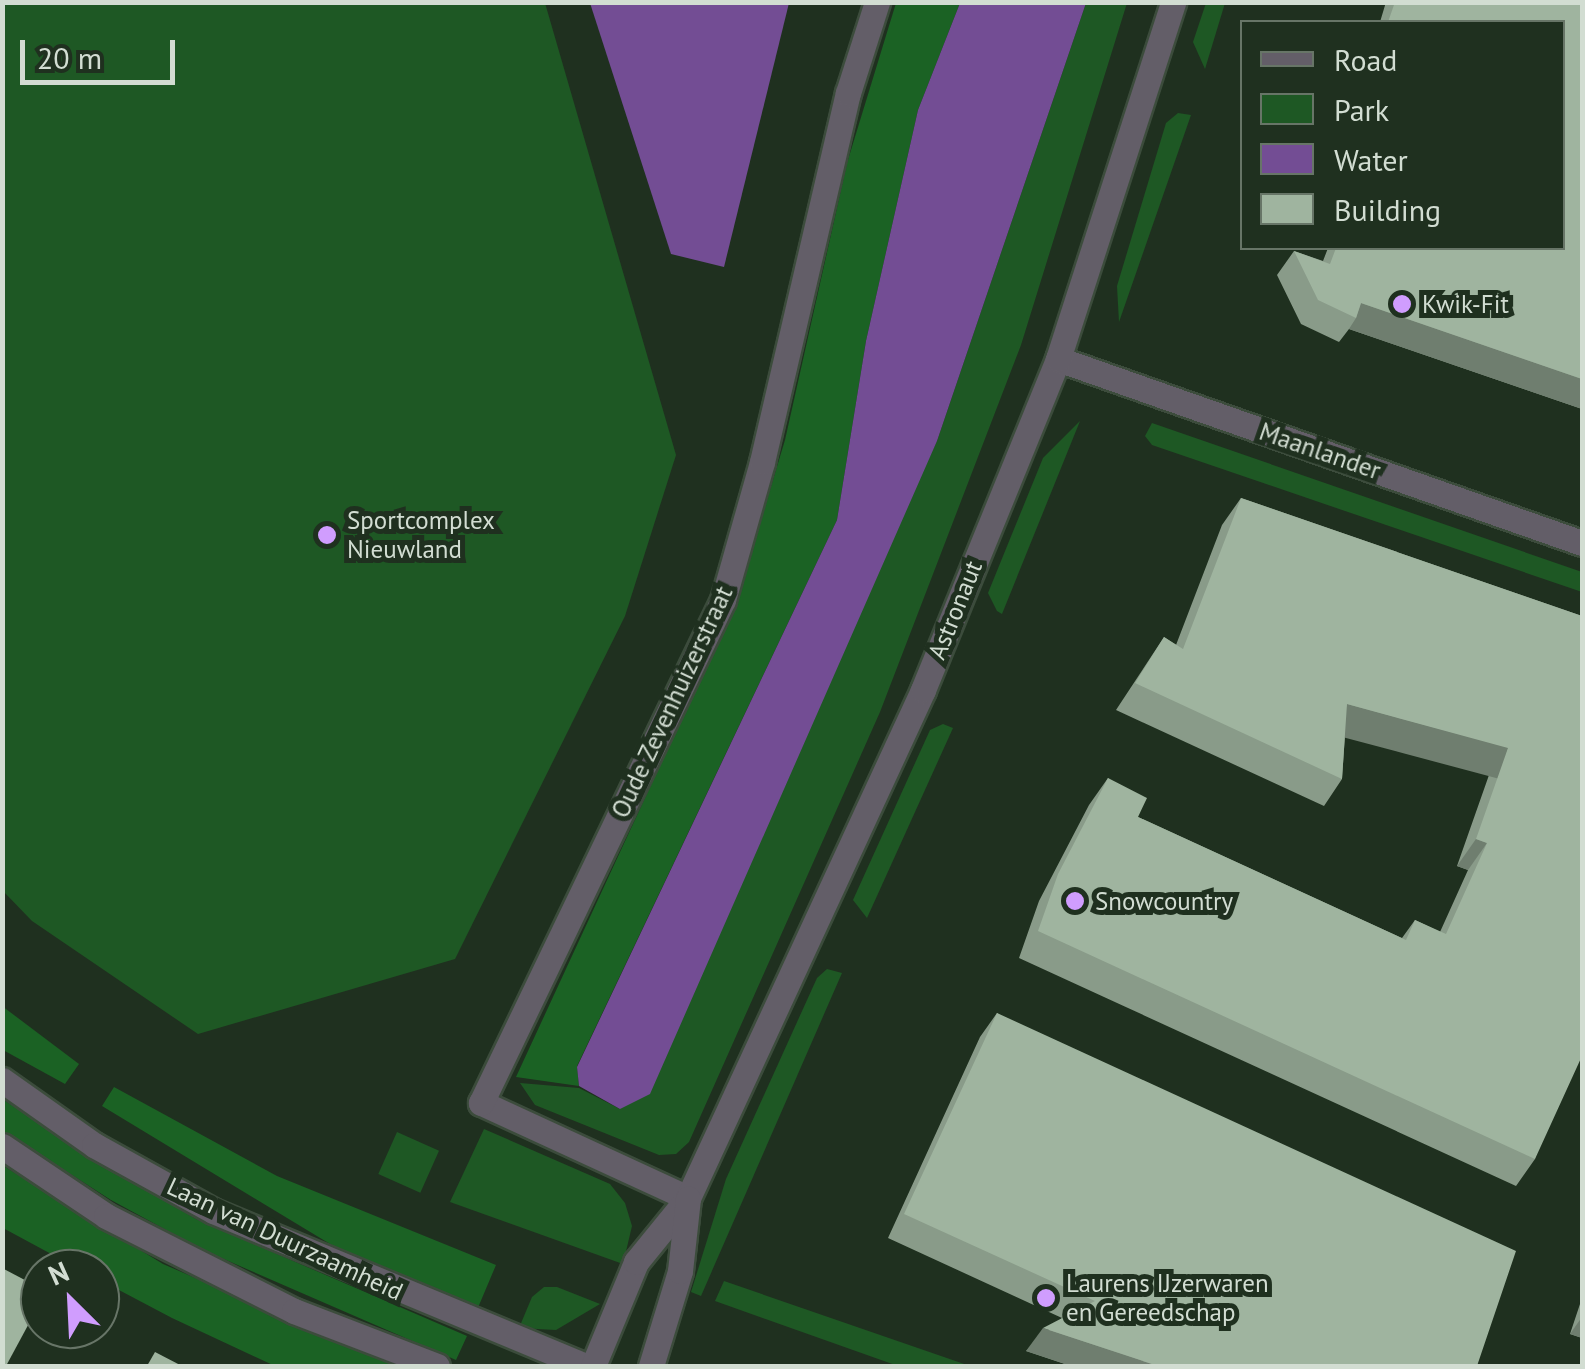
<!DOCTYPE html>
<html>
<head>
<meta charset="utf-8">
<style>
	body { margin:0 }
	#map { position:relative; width:1585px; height:1369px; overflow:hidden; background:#1f301f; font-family:"PT Sans",sans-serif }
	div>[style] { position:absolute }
	.green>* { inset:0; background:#1e5824; transform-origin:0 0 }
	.forest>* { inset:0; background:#1b6224 }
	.water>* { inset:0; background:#734d94 }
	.roads { filter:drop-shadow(2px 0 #3c4c3c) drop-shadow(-2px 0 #3c4c3c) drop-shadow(0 2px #3c4c3c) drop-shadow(0 -2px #3c4c3c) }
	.minor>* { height:25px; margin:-12.5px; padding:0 12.5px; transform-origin:12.5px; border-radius:12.5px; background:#635e68 }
	.wall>* { inset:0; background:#899b89 }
	.shaded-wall>* { inset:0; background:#6f7e6f; transform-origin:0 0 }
	.building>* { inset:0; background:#9fb49f }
	.dots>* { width:28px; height:28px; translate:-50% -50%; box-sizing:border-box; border:5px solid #1f301f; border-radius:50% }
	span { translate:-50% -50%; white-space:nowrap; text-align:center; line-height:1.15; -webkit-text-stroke:10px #1f301f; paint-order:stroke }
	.poi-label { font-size:25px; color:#d2ddd2 }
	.left { translate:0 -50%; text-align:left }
	.street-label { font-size:25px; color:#d2ddd2 }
	.frame { position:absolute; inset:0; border:5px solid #d2ddd2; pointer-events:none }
	.legend { position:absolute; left:1240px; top:20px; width:325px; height:230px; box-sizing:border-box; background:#1f301f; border:2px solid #677567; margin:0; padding:12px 18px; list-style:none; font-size:30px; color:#d2ddd2 }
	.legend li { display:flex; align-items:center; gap:20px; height:50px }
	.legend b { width:50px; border:2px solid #677567 }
	.north { position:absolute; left:20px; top:1249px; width:100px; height:100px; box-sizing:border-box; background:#1f301f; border:2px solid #677567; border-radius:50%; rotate:336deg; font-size:28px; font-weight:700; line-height:40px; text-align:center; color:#d2ddd2 }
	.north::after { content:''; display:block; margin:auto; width:35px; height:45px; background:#d09dfe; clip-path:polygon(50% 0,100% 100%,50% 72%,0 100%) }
	.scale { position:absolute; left:20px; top:40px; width:155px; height:45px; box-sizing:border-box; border:5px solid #d2ddd2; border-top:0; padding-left:12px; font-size:30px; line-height:35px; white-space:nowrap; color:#d2ddd2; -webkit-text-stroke:8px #1f301f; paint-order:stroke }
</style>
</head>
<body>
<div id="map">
	<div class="green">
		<div style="clip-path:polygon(2px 3px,545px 3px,676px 455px,625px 616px,455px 959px,198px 1034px,32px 921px,3px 891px)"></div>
		<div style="clip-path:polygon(1086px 3px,1127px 3px,1021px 345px,880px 712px,689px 1142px,676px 1154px,659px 1155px,535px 1105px,520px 1083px,579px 1088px,620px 1109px,937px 441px)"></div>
		<div style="clip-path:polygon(1206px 3px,1225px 3px,1205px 69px,1193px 42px)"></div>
		<div style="clip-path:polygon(1178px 113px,1191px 115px,1119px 322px,1117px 286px,1166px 123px)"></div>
		<div style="clip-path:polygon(1080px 421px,1002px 614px,997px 611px,988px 593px,1043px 458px)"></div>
		<div style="clip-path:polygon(1152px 423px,1582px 572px,1582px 592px,1152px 445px,1145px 436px)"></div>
		<div style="clip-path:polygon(943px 724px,953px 728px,867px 918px,853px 900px,930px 730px)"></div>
		<div style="clip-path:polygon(827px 969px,842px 973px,701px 1296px,691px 1292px,726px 1179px,817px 978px)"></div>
		<div style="clip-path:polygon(484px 1129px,610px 1184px,625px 1203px,632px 1226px,623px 1264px,450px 1202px)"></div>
		<div style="left:397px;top:1132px;width:46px;height:46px;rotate:24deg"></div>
		<div style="clip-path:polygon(724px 1281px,970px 1366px,898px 1366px,715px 1301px)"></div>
		<div style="clip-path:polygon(544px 1287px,557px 1287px,600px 1304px,556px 1330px,519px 1328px,532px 1297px)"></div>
	</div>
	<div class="forest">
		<div style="clip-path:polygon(896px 3px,960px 3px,918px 110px,866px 341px,837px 520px,577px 1066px,579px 1086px,516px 1077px,737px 599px,785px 440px,847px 163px)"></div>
		<div style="clip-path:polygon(2px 1006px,79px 1064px,65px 1084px,3px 1050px)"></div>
		<div style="clip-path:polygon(114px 1087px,277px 1176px,496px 1265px,477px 1310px,345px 1253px,102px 1106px)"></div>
		<div style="clip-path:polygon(2px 1099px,196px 1219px,467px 1336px,456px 1360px,203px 1250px,111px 1200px,3px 1131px)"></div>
		<div style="clip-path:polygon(2px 1165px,163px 1264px,400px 1366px,275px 1366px,172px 1318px,100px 1280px,100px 1269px,79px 1269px,3px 1228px)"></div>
	</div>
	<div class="water">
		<div style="clip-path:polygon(590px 3px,789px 3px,724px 267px,671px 254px)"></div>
		<div style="clip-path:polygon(960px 3px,1086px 3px,937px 441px,650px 1094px,620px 1109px,579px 1086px,577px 1067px,837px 520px,866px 341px,918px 110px)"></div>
	</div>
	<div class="roads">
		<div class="minor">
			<div style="left:1058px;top:359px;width:555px;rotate:19.35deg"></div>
			<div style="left:2px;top:1080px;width:113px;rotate:35.2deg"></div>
			<div style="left:94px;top:1145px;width:136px;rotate:29deg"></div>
			<div style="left:213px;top:1211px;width:403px;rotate:22.6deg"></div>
			<div style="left:2px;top:1146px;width:125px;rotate:33.9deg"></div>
			<div style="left:106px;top:1216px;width:211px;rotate:26.8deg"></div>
			<div style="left:294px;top:1311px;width:153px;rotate:21deg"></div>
			<div style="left:688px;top:1198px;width:228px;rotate:-155.3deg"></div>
			<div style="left:481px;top:1103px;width:558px;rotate:-64.31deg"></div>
			<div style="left:723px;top:600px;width:143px;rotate:-74.2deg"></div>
			<div style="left:762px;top:462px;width:379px;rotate:-76.9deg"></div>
			<div style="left:848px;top:93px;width:96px;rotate:-72.3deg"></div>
			<div style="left:593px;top:1366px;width:113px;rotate:-67.5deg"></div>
			<div style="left:636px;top:1262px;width:82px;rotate:-50.9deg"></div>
			<div style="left:688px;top:1198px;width:560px;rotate:-65.17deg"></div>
			<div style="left:923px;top:690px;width:357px;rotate:-67.8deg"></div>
			<div style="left:1058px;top:359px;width:375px;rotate:-72.1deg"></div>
			<div style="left:651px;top:1366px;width:99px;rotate:-73deg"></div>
			<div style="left:680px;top:1271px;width:73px;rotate:-83.7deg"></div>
		</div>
	</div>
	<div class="wall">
		<div style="clip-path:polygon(1386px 2px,1582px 2px,1582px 409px,1349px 329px,1339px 342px,1301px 324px,1277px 275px,1294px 251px,1323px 261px,1328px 248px,1562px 248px,1562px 22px,1380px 22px)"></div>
		<div style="clip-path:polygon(1241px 498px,1582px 616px,1535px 1159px,1516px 1186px,1019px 958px,1039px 901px,1089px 805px,1108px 778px,1138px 817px,1402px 938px,1415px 920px,1440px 932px,1468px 870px,1457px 866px,1489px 775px,1345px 735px,1342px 779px,1324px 806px,1116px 710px,1164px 637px,1176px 645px,1222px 525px)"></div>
		<div style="clip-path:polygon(997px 1013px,1477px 1366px,1071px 1366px,1026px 1351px,1062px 1318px,888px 1238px,980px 1037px)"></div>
		<div style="clip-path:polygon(1582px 1298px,1582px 1338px,1570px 1334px)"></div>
	</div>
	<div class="shaded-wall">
		<div style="clip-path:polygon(1361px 303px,1582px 379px,1582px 409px,1349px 329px,1356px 318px)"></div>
		<div style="left:1347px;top:704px;width:167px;height:33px;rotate:15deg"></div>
		<div style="clip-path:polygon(1476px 839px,1487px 843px,1468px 870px,1457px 866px)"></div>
		<div style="clip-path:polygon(1582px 1317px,1582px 1338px,1570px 1334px)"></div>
		<div style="clip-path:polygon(1043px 1328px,1158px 1366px,1071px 1366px,1026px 1351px)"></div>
	</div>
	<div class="building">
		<div style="clip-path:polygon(1395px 2px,1582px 2px,1582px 379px,1361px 303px,1356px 318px,1318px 300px,1294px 251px,1330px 264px,1336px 248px,1562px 248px,1562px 22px,1388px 22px)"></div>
		<div style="clip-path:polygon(1241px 498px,1582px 616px,1582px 1056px,1535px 1159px,1038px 931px,1058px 874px,1108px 778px,1147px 798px,1138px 817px,1406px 940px,1415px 920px,1446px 934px,1487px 843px,1476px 839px,1508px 748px,1347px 704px,1342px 779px,1135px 683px,1164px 637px,1183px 649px)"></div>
		<div style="clip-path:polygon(997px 1013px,1516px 1251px,1477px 1366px,1158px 1366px,1043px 1328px,1095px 1301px,904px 1214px)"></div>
		<div style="clip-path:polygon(2px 1268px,40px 1288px,40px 1303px,6px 1366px,2px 1366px)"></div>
		<div style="clip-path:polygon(155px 1352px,182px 1366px,147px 1366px)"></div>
	</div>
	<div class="dots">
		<div style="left:1402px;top:304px;background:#d09dfe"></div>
		<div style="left:327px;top:535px;background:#d09dfe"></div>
		<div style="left:1075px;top:901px;background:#d09dfe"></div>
		<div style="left:1046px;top:1298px;background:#d09dfe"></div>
	</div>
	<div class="poi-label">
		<span class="left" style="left:1422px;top:304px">Kwik-Fit</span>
		<span class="left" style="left:347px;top:535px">Sportcomplex<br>Nieuwland</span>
		<span class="left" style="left:1095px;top:901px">Snowcountry</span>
		<span class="left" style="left:1066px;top:1298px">Laurens IJzerwaren<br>en Gereedschap</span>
	</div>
	<div class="street-label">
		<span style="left:1320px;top:451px;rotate:19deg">Maanlander</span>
		<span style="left:955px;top:610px;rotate:-68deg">Astronaut</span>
		<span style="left:672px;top:702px;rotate:-65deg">Oude Zevenhuizerstraat</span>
		<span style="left:285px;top:1239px;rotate:25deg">Laan van Duurzaamheid</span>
	</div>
	<div class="frame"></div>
	<ul class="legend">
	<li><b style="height:12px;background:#635e68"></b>Road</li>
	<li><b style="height:28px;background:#1e5824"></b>Park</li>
	<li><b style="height:28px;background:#734d94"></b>Water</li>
	<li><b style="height:28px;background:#9fb49f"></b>Building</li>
	</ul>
	<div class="north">N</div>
	<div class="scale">20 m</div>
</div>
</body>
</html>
